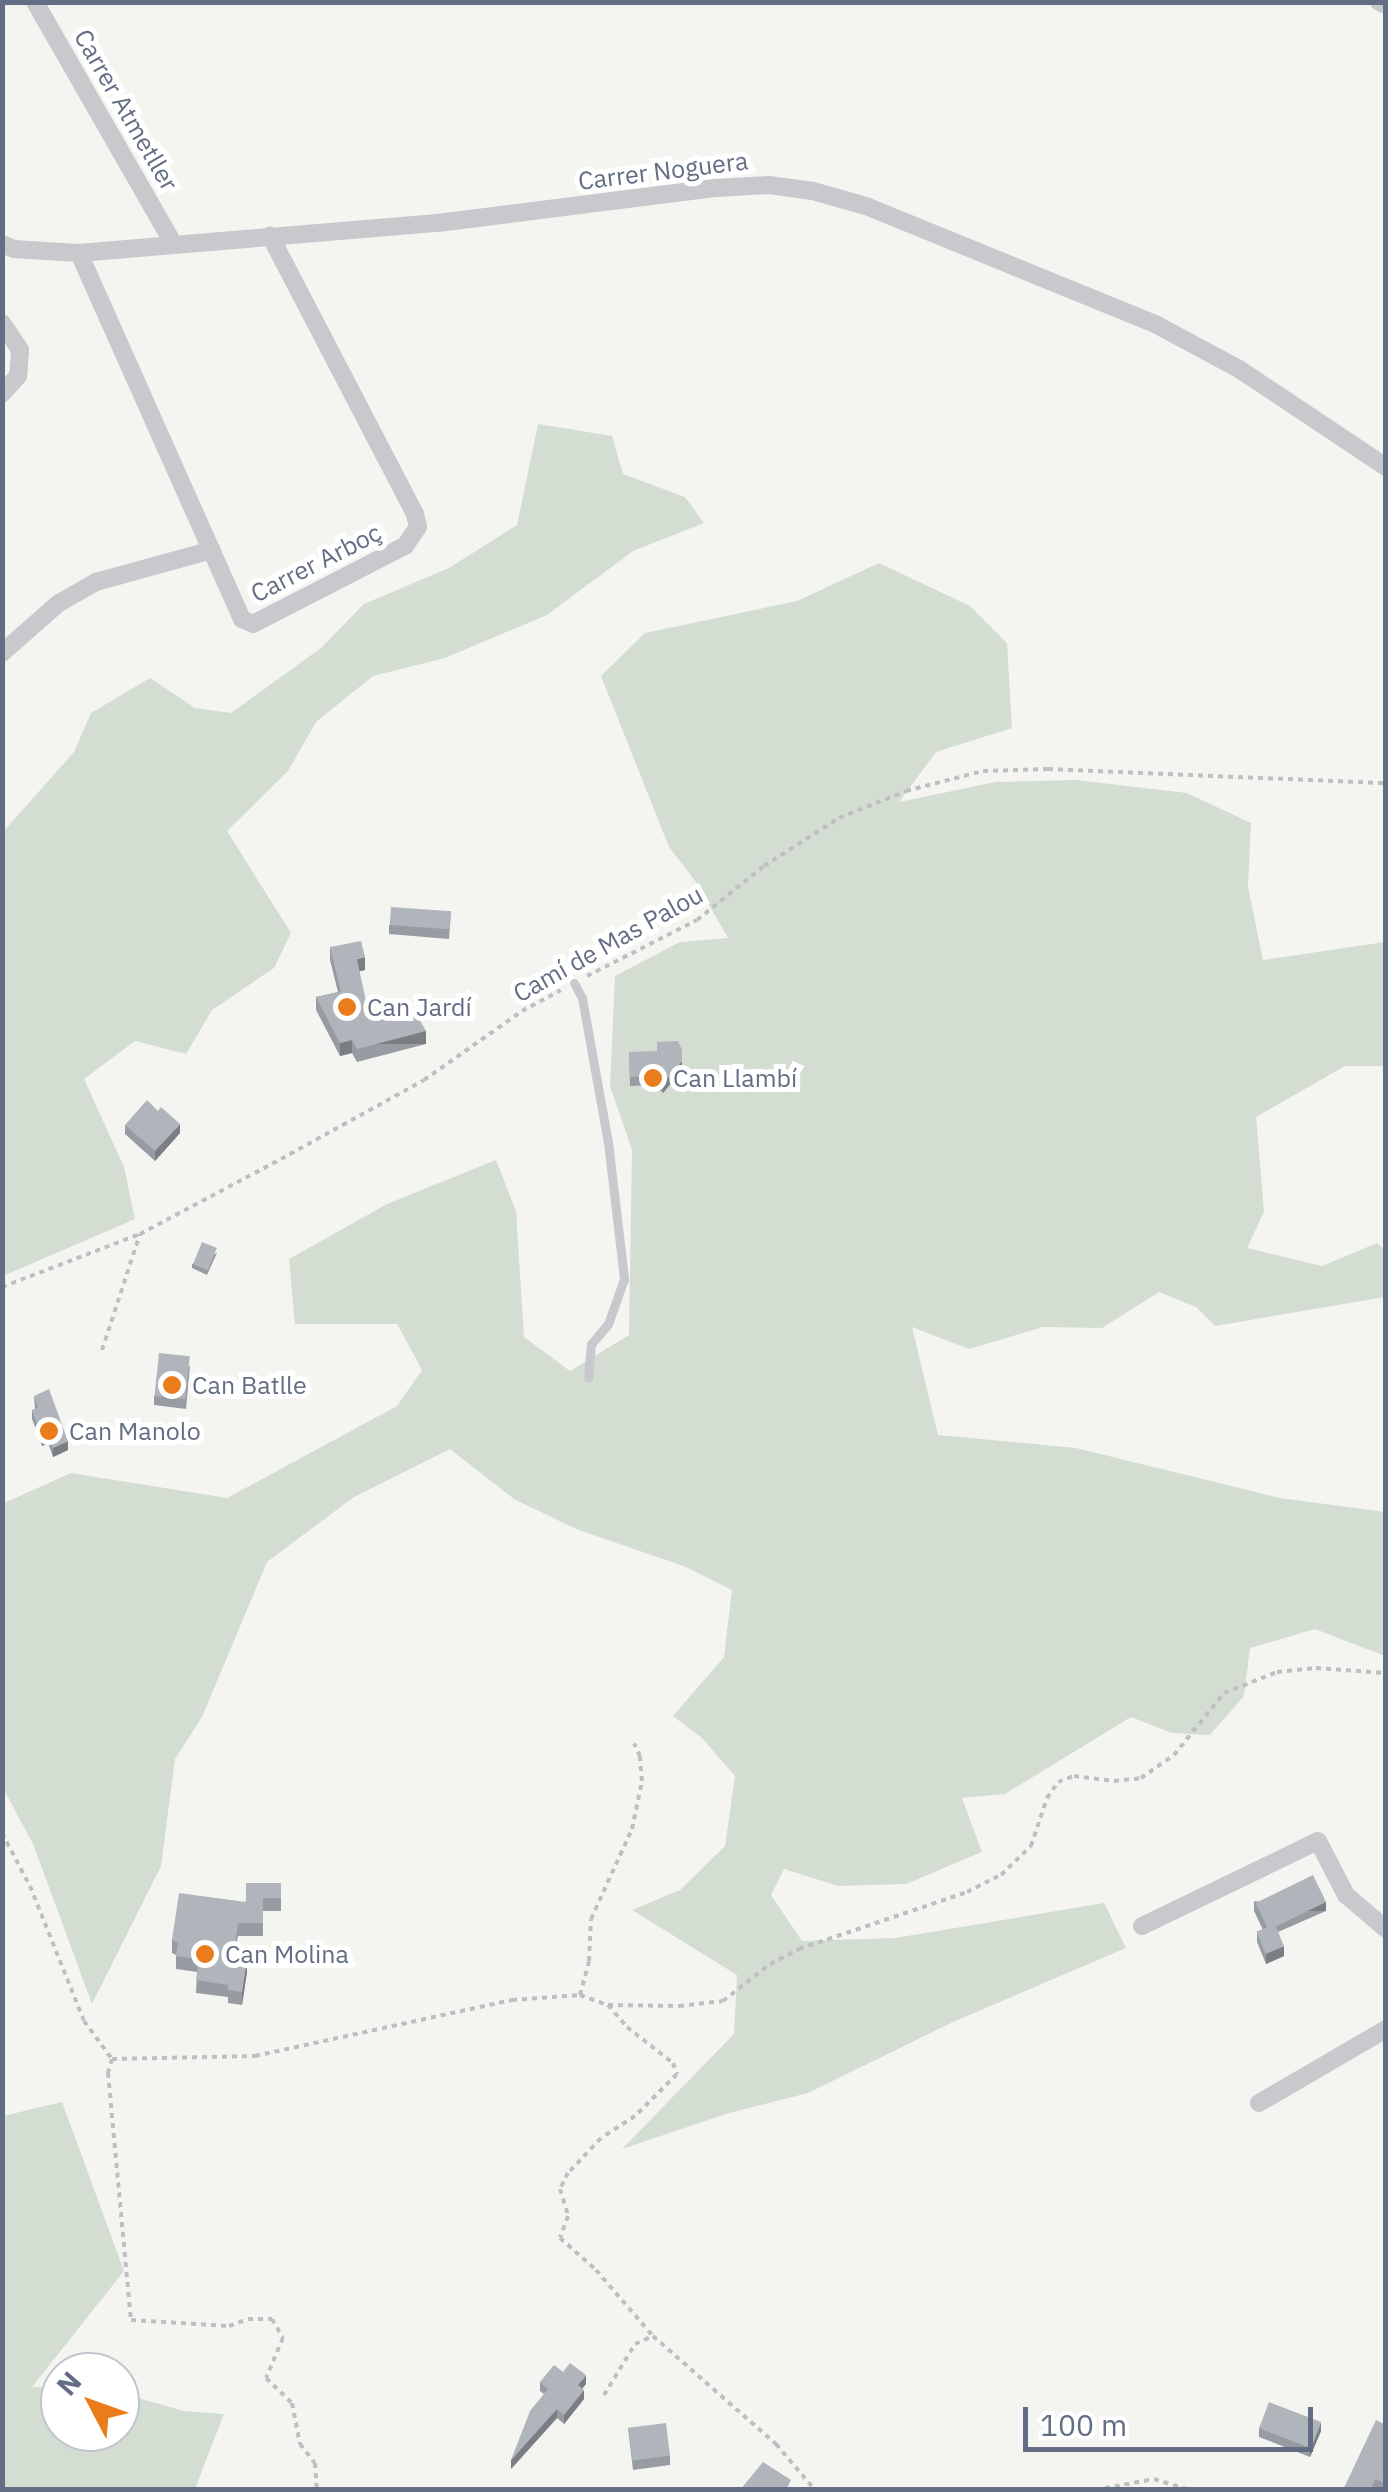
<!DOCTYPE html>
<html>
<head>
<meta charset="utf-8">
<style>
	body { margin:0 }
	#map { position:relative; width:1388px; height:2492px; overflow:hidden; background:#f4f5f1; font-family:"IBM Plex Sans",sans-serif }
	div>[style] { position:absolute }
	.green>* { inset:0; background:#d4ddd2 }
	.path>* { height:4px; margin-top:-2px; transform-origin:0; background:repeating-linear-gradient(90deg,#bebfc2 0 5px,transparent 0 10px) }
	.service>* { height:9px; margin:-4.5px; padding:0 4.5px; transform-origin:4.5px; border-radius:4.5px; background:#c7c9cd }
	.minor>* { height:18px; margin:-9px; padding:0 9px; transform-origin:9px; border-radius:9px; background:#c7c9cd }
	.wall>* { inset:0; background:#979ca2 }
	.shaded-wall>* { inset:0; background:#7b7f84; transform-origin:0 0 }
	.building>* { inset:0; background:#b0b5bc; transform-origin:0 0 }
	.dots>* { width:28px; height:28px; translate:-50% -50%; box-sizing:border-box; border:5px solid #fff; border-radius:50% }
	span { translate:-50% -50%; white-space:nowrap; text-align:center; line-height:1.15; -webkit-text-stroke:10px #fff; paint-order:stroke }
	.street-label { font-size:25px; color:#636e84 }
	.poi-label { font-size:25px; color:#636e84 }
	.left { translate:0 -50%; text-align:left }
	.frame { position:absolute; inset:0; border:5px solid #636e84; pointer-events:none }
	.north { position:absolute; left:40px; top:2352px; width:100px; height:100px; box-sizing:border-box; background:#fff; border:2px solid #c1c5ce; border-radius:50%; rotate:311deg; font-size:28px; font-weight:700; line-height:40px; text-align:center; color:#636e84 }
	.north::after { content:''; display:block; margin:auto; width:35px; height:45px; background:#ea7c1c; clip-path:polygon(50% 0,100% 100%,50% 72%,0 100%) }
	.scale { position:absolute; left:1023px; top:2407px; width:290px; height:45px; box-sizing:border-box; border:5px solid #636e84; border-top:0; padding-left:12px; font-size:30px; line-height:35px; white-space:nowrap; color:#636e84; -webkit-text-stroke:8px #fff; paint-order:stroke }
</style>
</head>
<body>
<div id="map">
	<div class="green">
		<div style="clip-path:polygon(538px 424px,612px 436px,623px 474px,685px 497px,704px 523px,633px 551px,547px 615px,445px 658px,373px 676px,316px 722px,288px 771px,227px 831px,291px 933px,274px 968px,212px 1010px,186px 1054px,135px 1041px,84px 1079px,124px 1167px,135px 1219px,3px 1276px,3px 832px,74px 752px,91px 713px,150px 678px,195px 708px,231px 713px,321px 648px,364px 604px,449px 568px,517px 525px)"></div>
		<div style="clip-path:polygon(879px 563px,970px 606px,1007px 643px,1012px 728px,936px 752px,899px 802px,996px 782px,1076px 780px,1187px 793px,1251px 823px,1248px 887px,1263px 960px,1385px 942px,1385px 1066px,1345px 1066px,1256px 1117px,1264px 1212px,1247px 1248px,1322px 1266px,1377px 1243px,1385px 1250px,1385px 1297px,1215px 1326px,1196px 1307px,1159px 1292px,1102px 1328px,1043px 1327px,969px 1349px,912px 1327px,938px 1435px,1076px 1448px,1280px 1498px,1385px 1512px,1385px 1656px,1315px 1629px,1250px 1648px,1244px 1696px,1210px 1735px,1172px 1733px,1131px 1717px,1005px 1794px,962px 1798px,982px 1852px,906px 1884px,838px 1886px,784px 1869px,771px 1895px,802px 1941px,895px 1938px,1104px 1903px,1126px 1948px,953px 2022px,808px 2093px,729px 2113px,622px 2149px,734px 2034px,737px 1975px,632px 1910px,680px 1890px,725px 1846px,735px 1776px,702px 1738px,673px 1716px,724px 1657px,732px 1590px,686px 1567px,576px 1529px,514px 1499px,450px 1449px,354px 1497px,267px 1562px,202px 1717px,175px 1759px,161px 1866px,92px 2004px,33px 1844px,3px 1788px,2px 1504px,71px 1473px,227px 1498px,397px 1406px,422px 1370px,397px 1324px,295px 1324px,289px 1259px,387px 1204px,496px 1160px,516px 1211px,524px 1337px,570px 1371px,629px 1335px,632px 1150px,610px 1086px,615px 976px,680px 942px,728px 938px,696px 882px,669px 847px,601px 676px,645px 633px,797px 601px)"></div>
		<div style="clip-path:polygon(62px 2102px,124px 2271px,32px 2387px,60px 2387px,60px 2432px,120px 2432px,120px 2393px,184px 2411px,224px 2414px,195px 2489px,3px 2489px,3px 2116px)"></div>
	</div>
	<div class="path">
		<div style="left:587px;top:976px;width:123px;rotate:-27deg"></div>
		<div style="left:697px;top:920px;width:86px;rotate:-38.9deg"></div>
		<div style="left:764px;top:866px;width:89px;rotate:-32.6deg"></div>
		<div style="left:839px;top:818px;width:72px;rotate:-21.9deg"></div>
		<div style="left:906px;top:791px;width:80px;rotate:-14.6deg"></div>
		<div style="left:983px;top:771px;width:65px;rotate:-1.8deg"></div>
		<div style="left:1048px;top:769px;width:338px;rotate:2.4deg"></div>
		<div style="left:2px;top:1287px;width:148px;rotate:-21deg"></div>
		<div style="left:140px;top:1234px;width:160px;rotate:-28deg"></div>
		<div style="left:281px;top:1159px;width:163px;rotate:-28.9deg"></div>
		<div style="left:424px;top:1080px;width:120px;rotate:-35.1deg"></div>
		<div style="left:522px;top:1011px;width:44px;rotate:-28.3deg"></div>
		<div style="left:102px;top:1350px;width:122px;rotate:-71.9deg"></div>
		<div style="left:2px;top:1833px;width:60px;rotate:62.2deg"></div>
		<div style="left:30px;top:1886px;width:145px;rotate:68.2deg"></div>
		<div style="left:84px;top:2021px;width:47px;rotate:53.6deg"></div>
		<div style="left:112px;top:2059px;width:143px;rotate:-1.2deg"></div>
		<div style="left:255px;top:2056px;width:263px;rotate:-12.3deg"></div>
		<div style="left:512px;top:2000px;width:68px;rotate:-4.2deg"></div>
		<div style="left:580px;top:1995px;width:35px;rotate:-75deg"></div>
		<div style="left:589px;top:1961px;width:42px;rotate:-87.3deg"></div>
		<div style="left:591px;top:1919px;width:99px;rotate:-65.5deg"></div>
		<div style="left:632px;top:1829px;width:49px;rotate:-78.2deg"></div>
		<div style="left:642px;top:1781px;width:25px;rotate:-95deg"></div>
		<div style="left:640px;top:1756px;width:14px;rotate:-115deg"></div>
		<div style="left:580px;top:1995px;width:30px;rotate:20deg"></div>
		<div style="left:608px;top:2005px;width:71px;rotate:0.8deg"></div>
		<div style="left:679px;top:2006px;width:44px;rotate:-6.5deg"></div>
		<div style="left:723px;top:2001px;width:60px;rotate:-38.2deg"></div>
		<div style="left:770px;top:1964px;width:33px;rotate:-27deg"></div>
		<div style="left:799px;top:1949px;width:177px;rotate:-18.7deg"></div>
		<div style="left:967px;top:1892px;width:38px;rotate:-27deg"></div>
		<div style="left:1001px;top:1875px;width:42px;rotate:-44deg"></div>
		<div style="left:1031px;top:1846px;width:51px;rotate:-71.6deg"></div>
		<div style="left:1047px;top:1798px;width:19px;rotate:-55deg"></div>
		<div style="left:1058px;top:1782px;width:17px;rotate:-21deg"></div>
		<div style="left:1074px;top:1776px;width:40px;rotate:7.1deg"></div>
		<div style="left:1114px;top:1781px;width:27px;rotate:-6deg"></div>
		<div style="left:1141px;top:1778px;width:40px;rotate:-34.9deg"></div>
		<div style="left:1174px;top:1755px;width:80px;rotate:-51.1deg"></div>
		<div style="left:1224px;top:1693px;width:57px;rotate:-21.6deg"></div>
		<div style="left:1277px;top:1672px;width:39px;rotate:-6deg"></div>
		<div style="left:1316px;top:1668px;width:70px;rotate:4.1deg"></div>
		<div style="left:608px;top:2005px;width:29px;rotate:49deg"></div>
		<div style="left:627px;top:2027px;width:58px;rotate:38deg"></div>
		<div style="left:673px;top:2063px;width:12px;rotate:70deg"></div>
		<div style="left:677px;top:2074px;width:59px;rotate:135deg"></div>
		<div style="left:635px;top:2116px;width:40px;rotate:147.1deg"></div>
		<div style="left:601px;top:2138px;width:48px;rotate:133.3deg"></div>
		<div style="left:568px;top:2173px;width:18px;rotate:117deg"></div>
		<div style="left:560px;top:2189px;width:28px;rotate:73deg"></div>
		<div style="left:568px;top:2216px;width:23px;rotate:110deg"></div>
		<div style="left:560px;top:2238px;width:48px;rotate:41.6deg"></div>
		<div style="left:596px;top:2270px;width:87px;rotate:49.2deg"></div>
		<div style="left:112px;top:2059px;width:15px;rotate:106deg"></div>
		<div style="left:108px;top:2073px;width:248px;rotate:84.7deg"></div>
		<div style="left:131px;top:2320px;width:98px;rotate:3.5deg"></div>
		<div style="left:229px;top:2326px;width:20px;rotate:-20deg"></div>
		<div style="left:248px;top:2319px;width:24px"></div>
		<div style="left:272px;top:2319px;width:22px;rotate:60deg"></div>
		<div style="left:283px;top:2338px;width:43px;rotate:113deg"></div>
		<div style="left:266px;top:2378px;width:36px;rotate:44deg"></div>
		<div style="left:292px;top:2403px;width:42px;rotate:79deg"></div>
		<div style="left:300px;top:2444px;width:24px;rotate:52deg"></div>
		<div style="left:315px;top:2463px;width:27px;rotate:86deg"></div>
		<div style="left:604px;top:2395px;width:60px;rotate:-58.7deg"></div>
		<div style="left:635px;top:2344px;width:20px;rotate:-24deg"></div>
		<div style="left:653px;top:2336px;width:164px;rotate:41.3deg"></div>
		<div style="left:776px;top:2444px;width:60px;rotate:49.7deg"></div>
		<div style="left:1095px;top:2490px;width:60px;rotate:-10.6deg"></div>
		<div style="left:1154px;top:2479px;width:37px;rotate:17deg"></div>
	</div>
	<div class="service">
		<div style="left:574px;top:983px;width:17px;rotate:62deg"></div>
		<div style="left:582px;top:998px;width:146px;rotate:79.8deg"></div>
		<div style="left:608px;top:1142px;width:138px;rotate:83.3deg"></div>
		<div style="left:624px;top:1279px;width:48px;rotate:109.6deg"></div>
		<div style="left:608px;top:1324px;width:26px;rotate:130deg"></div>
		<div style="left:591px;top:1344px;width:34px;rotate:95deg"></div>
	</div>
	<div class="minor">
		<div style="left:35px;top:2px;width:278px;rotate:60.2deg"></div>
		<div style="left:1379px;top:2px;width:8px;rotate:23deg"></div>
		<div style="left:2px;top:244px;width:13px;rotate:23deg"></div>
		<div style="left:14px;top:249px;width:65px;rotate:3.5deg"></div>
		<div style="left:79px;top:253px;width:360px;rotate:-4.8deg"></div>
		<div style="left:438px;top:223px;width:281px;rotate:-7.2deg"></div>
		<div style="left:717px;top:188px;width:52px;rotate:-3.3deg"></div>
		<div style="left:769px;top:185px;width:44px;rotate:7.8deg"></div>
		<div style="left:813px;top:191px;width:55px;rotate:15.8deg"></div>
		<div style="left:866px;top:206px;width:314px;rotate:22.2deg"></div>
		<div style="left:1157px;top:325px;width:93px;rotate:28.2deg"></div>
		<div style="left:1239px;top:369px;width:177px;rotate:33.7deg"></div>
		<div style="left:79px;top:253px;width:401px;rotate:66deg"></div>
		<div style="left:242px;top:619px;width:12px;rotate:24deg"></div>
		<div style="left:253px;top:624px;width:171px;rotate:-27.2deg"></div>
		<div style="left:405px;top:546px;width:23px;rotate:-56deg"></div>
		<div style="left:418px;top:527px;width:13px;rotate:-103deg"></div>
		<div style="left:415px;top:514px;width:314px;rotate:-117.5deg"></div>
		<div style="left:2px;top:323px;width:32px;rotate:56deg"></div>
		<div style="left:20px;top:350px;width:26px;rotate:94deg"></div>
		<div style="left:18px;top:376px;width:24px;rotate:132deg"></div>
		<div style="left:2px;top:653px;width:76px;rotate:-41.3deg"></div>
		<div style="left:59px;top:603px;width:43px;rotate:-29.6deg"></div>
		<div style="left:96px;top:582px;width:120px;rotate:-15.4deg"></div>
		<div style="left:1142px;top:1926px;width:195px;rotate:-25.8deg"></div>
		<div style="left:1318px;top:1841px;width:61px;rotate:62.6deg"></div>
		<div style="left:1346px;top:1895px;width:52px;rotate:40.4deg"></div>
		<div style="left:1259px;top:2103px;width:147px;rotate:-30.2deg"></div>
	</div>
	<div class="wall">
		<div style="clip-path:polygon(451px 911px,449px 939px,389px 934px,389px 925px)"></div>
		<div style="clip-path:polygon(330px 947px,365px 970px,359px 971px,367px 1007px,380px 1019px,426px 1044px,357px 1062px,352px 1053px,340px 1056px,316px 1010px,316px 997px,338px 992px,330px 960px)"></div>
		<div style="clip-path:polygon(629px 1052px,682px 1070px,663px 1093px,654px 1085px,630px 1086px)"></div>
		<div style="clip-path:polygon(158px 1111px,180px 1133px,155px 1161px,125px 1134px,125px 1125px)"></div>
		<div style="clip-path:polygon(217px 1253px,207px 1275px,192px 1268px,192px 1264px)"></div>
		<div style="clip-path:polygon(190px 1366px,186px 1409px,154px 1405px,154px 1396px)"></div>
		<div style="clip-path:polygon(34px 1396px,68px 1450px,53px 1457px,48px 1443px,42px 1446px,32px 1419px,32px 1410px,35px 1409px)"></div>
		<div style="clip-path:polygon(281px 1883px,281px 1911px,263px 1911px,263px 1936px,238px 1936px,234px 1957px,247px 1972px,242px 2005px,228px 2003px,228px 1997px,196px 1993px,197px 1972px,176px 1969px,176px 1955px,172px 1953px,172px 1940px)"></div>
		<div style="clip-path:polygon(1254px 1901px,1326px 1911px,1278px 1932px,1284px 1956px,1266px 1964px,1257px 1942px,1257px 1933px,1263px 1930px,1254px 1911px)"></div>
		<div style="clip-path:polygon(563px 2372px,586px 2384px,582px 2388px,584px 2399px,564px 2424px,557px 2418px,511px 2469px,544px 2394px,540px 2391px,540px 2382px)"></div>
		<div style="clip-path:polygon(1386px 2425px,1386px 2490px,1343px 2490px)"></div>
		<div style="clip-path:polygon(628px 2428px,670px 2456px,670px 2465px,633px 2470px)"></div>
		<div style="clip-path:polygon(1259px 2428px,1321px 2431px,1310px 2457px,1259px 2437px)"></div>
	</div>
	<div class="shaded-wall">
		<div style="clip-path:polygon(365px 957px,365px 970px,357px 972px,357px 959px)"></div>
		<div style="left:426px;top:1031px;width:13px;height:71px;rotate:90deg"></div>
		<div style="clip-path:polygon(352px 1040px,352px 1053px,340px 1056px,340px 1043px)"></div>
		<div style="clip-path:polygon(682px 1061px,682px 1070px,663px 1093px,663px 1084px)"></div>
		<div style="clip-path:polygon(180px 1124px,180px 1133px,155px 1161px,155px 1151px)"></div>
		<div style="clip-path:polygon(48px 1434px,48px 1443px,42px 1446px,42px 1436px)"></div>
		<div style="clip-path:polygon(68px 1441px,68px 1450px,53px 1457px,53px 1448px)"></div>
		<div style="left:1326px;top:1902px;width:9px;height:65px;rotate:90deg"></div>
		<div style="clip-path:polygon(1284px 1946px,1284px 1956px,1266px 1964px,1266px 1954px)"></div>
		<div style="clip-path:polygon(247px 1959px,247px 1972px,242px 2005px,242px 1992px)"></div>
		<div style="clip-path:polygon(586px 2375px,586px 2384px,578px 2394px,578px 2385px)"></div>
		<div style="clip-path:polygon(584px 2390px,584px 2399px,564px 2424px,564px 2415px)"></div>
		<div style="clip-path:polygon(557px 2409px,557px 2418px,511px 2469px,511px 2460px)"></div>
		<div style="clip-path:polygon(1321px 2422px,1321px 2431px,1310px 2457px,1310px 2447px)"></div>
	</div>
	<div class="building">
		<div style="left:391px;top:907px;width:60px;height:18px;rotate:4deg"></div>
		<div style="clip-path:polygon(361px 941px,365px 957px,357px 959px,367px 1007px,377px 1005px,380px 1019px,414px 1010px,426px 1031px,357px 1049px,352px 1040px,340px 1043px,316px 997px,341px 992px,330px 947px)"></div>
		<div style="clip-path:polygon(678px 1041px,682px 1050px,682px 1061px,663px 1084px,654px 1076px,630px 1077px,629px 1052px,657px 1051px,657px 1042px)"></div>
		<div style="clip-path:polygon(147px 1100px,158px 1111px,161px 1107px,180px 1124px,155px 1151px,125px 1125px)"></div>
		<div style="left:202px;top:1242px;width:16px;height:24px;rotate:22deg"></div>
		<div style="left:159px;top:1353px;width:31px;height:43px;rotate:6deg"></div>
		<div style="clip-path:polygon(49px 1389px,68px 1441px,53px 1448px,48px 1434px,42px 1436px,32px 1410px,38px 1408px,34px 1396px)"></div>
		<div style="left:1313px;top:1875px;width:30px;height:64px;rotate:64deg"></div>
		<div style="clip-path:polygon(246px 1883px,281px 1883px,281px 1898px,263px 1898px,263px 1923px,238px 1923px,233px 1957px,247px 1959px,242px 1992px,228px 1990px,228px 1985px,196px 1980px,199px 1959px,176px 1956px,178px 1943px,172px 1940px,179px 1893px,246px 1902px)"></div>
		<div style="left:1275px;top:1924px;width:24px;height:20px;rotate:68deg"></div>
		<div style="clip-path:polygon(570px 2363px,586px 2375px,578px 2385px,584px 2390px,564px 2415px,557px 2409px,511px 2460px,530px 2411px,548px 2389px,540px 2382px,554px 2365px,563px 2372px)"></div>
		<div style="left:1269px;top:2402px;width:56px;height:28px;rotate:21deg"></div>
		<div style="clip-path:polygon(1376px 2420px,1386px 2425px,1386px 2484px,1375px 2479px,1370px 2490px,1343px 2490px)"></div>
		<div style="left:666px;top:2423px;width:33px;height:38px;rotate:83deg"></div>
		<div style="clip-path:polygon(763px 2462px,791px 2480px,786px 2490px,740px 2490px)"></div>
	</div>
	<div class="dots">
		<div style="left:347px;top:1007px;background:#ea7c1c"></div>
		<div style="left:653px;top:1078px;background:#ea7c1c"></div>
		<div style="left:172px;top:1385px;background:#ea7c1c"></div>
		<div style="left:49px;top:1431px;background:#ea7c1c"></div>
		<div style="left:205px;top:1954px;background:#ea7c1c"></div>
	</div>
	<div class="street-label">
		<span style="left:126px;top:110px;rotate:60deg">Carrer Atmetller</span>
		<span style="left:663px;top:171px;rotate:-7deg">Carrer Noguera</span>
		<span style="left:316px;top:563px;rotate:-27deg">Carrer Arboç</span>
		<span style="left:608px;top:944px;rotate:-29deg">Camí de Mas Palou</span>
	</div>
	<div class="poi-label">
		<span class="left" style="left:367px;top:1007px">Can Jardí</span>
		<span class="left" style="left:673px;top:1078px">Can Llambí</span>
		<span class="left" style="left:192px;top:1385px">Can Batlle</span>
		<span class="left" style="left:69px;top:1431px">Can Manolo</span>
		<span class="left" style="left:225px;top:1954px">Can Molina</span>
	</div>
	<div class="frame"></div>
	<div class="north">N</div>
	<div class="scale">100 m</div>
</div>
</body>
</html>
